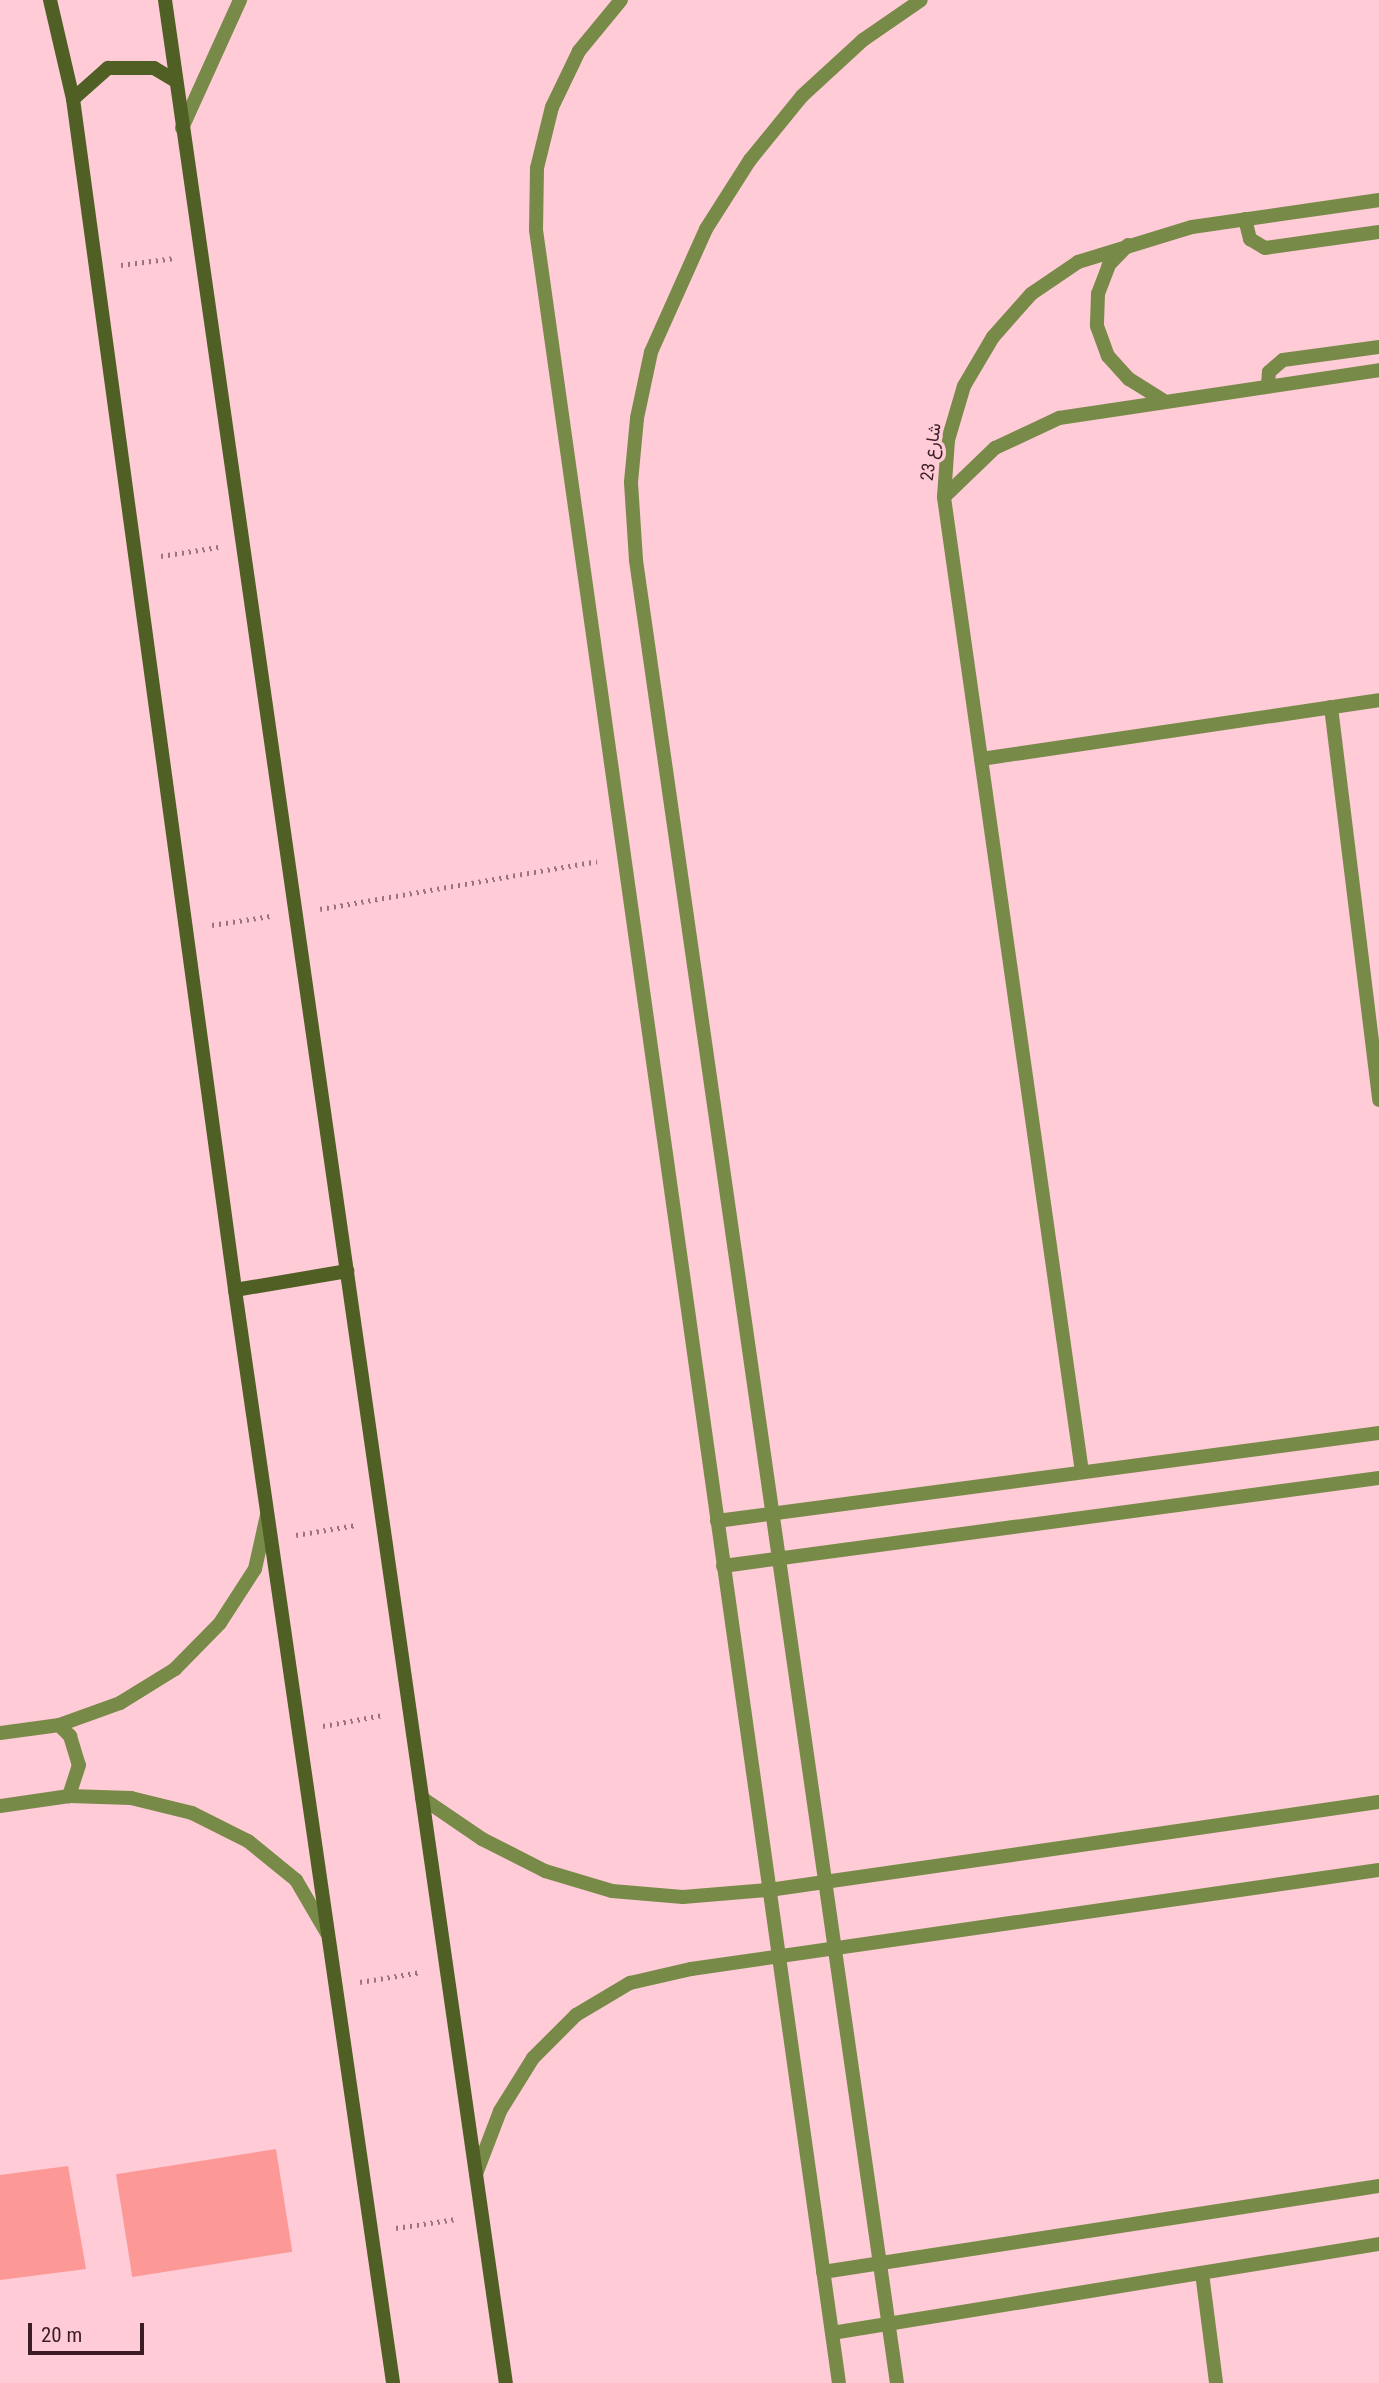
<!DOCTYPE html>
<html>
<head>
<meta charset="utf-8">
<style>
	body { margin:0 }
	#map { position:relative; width:1379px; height:2383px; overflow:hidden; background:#fecbd7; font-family:"Roboto Condensed",Vazirmatn,sans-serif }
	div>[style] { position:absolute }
	.building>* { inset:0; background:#fc9996; transform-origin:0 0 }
	.path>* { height:4.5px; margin-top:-2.25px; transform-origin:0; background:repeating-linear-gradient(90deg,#9b737d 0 2px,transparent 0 7px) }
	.lane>* { height:14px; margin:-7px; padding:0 7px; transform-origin:7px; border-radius:7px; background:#788a48 }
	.street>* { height:14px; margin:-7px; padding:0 7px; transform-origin:7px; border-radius:7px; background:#788a48 }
	.secondary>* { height:14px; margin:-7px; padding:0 7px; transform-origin:7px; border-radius:7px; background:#505f24 }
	span { translate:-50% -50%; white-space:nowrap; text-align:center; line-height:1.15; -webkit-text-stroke:7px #fecbd7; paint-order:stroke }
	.street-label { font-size:18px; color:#3c1d26 }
	.scale { position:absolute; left:28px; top:2323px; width:116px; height:32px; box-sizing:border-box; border:4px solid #3c1d26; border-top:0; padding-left:9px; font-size:21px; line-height:24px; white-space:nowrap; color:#3c1d26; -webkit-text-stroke:5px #fecbd7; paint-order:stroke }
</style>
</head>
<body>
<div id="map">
	<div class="building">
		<div style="left:276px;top:2149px;width:104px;height:162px;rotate:81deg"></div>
		<div style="clip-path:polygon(68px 2166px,86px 2269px,0 2280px,0 2175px)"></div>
	</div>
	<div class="path">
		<div style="left:121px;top:265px;width:54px;rotate:-7.4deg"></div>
		<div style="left:161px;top:556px;width:58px;rotate:-9deg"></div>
		<div style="left:320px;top:909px;width:281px;rotate:-9.8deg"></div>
		<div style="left:212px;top:925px;width:59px;rotate:-8.8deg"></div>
		<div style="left:296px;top:1535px;width:61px;rotate:-9.5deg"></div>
		<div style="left:323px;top:1726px;width:61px;rotate:-10.4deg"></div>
		<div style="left:360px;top:1982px;width:62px;rotate:-9.3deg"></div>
		<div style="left:396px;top:2228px;width:61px;rotate:-8.5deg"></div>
	</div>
	<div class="lane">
		<div style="left:1245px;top:219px;width:21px;rotate:76deg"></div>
		<div style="left:1250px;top:239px;width:17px;rotate:31deg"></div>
		<div style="left:1265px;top:248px;width:115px;rotate:-8deg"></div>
		<div style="left:1268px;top:385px;width:13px;rotate:-86deg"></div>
		<div style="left:1269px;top:372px;width:18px;rotate:-41deg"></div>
		<div style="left:1283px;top:360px;width:97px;rotate:-7.7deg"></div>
	</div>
	<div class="street">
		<div style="left:621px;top:0;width:66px;rotate:129.5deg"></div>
		<div style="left:579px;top:51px;width:62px;rotate:115.7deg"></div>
		<div style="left:552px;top:107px;width:63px;rotate:103.8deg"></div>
		<div style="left:537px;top:168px;width:62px;rotate:90.9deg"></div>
		<div style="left:536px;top:230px;width:2174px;rotate:81.99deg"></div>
		<div style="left:182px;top:128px;width:141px;rotate:-65.6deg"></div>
		<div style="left:1128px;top:245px;width:28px;rotate:134deg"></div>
		<div style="left:1109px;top:265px;width:31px;rotate:111deg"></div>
		<div style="left:1098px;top:294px;width:32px;rotate:92deg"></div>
		<div style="left:1097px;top:326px;width:32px;rotate:70deg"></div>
		<div style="left:1108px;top:356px;width:31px;rotate:48deg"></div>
		<div style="left:1129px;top:379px;width:39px;rotate:32deg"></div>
		<div style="left:944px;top:497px;width:71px;rotate:-43.9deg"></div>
		<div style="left:995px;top:448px;width:71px;rotate:-25.1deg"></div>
		<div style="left:1059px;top:418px;width:324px;rotate:-8.5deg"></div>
		<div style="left:1331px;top:707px;width:396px;rotate:83deg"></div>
		<div style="left:981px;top:759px;width:402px;rotate:-8.4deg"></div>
		<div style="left:1082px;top:1472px;width:985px;rotate:-98.06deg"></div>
		<div style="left:944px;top:497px;width:57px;rotate:-86deg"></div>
		<div style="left:948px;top:440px;width:56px;rotate:-73.5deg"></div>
		<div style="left:964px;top:386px;width:57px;rotate:-59.4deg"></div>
		<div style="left:993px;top:337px;width:57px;rotate:-48.5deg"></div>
		<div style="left:1031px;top:294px;width:57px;rotate:-34.2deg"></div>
		<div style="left:1078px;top:262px;width:119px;rotate:-17.1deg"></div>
		<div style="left:1192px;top:227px;width:189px;rotate:-8.2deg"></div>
		<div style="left:717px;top:1521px;width:668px;rotate:-7.57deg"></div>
		<div style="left:723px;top:1566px;width:662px;rotate:-7.64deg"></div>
		<div style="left:59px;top:1725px;width:16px;rotate:45deg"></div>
		<div style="left:70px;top:1736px;width:30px;rotate:73deg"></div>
		<div style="left:79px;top:1765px;width:33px;rotate:108deg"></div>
		<div style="left:0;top:1733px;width:60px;rotate:-7.7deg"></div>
		<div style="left:59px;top:1725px;width:65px;rotate:-19.8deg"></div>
		<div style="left:120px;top:1703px;width:65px;rotate:-31.7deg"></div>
		<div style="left:175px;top:1669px;width:64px;rotate:-45.6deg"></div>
		<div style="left:220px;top:1623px;width:64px;rotate:-57.1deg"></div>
		<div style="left:255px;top:1569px;width:55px;rotate:-77.5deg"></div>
		<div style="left:422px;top:1798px;width:73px;rotate:34.3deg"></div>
		<div style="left:482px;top:1839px;width:71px;rotate:26.9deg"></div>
		<div style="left:545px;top:1871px;width:70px;rotate:16.6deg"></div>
		<div style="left:612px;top:1891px;width:71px;rotate:4.8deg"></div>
		<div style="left:683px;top:1897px;width:86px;rotate:-4.7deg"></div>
		<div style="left:769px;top:1890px;width:616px;rotate:-8.21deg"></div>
		<div style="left:0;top:1806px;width:70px;rotate:-8.2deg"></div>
		<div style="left:69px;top:1796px;width:62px;rotate:1.8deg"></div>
		<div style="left:131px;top:1798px;width:63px;rotate:13.8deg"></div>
		<div style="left:192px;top:1813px;width:63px;rotate:26.6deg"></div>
		<div style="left:248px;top:1841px;width:62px;rotate:39.1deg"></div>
		<div style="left:296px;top:1880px;width:61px;rotate:59.7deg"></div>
		<div style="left:476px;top:2174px;width:67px;rotate:-69.1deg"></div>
		<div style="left:500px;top:2111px;width:62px;rotate:-58.1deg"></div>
		<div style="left:533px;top:2058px;width:61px;rotate:-45deg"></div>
		<div style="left:576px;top:2015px;width:63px;rotate:-30.7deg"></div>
		<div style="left:630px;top:1983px;width:63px;rotate:-12.9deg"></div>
		<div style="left:691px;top:1969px;width:695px;rotate:-8.19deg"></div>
		<div style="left:823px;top:2272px;width:563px;rotate:-8.79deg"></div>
		<div style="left:1202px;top:2273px;width:111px;rotate:82.7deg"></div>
		<div style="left:832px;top:2333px;width:554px;rotate:-9.24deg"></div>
		<div style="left:897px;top:2383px;width:1842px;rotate:-98.15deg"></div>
		<div style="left:636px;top:560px;width:78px;rotate:-93.7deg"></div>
		<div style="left:631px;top:482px;width:64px;rotate:-84.6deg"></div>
		<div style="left:637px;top:418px;width:67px;rotate:-78deg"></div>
		<div style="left:651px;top:352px;width:135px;rotate:-65.9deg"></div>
		<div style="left:706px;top:229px;width:82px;rotate:-57.5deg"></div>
		<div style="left:750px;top:160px;width:82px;rotate:-50.9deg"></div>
		<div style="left:802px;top:96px;width:83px;rotate:-42.6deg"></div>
		<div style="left:863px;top:40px;width:70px;rotate:-34.6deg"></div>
	</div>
	<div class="secondary">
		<div style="left:50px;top:0;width:102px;rotate:76.9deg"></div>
		<div style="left:73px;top:99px;width:1202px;rotate:82.25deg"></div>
		<div style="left:235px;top:1290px;width:1104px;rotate:81.77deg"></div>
		<div style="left:165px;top:0;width:2407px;rotate:81.86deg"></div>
		<div style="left:73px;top:99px;width:47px;rotate:-41.5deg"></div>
		<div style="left:108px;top:68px;width:46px"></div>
		<div style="left:154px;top:68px;width:23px;rotate:31deg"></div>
		<div style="left:235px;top:1290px;width:114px;rotate:-9.6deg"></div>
	</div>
	<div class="street-label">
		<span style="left:931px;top:452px;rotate:-82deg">شارع 23</span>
	</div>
	<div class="scale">20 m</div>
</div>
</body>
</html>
